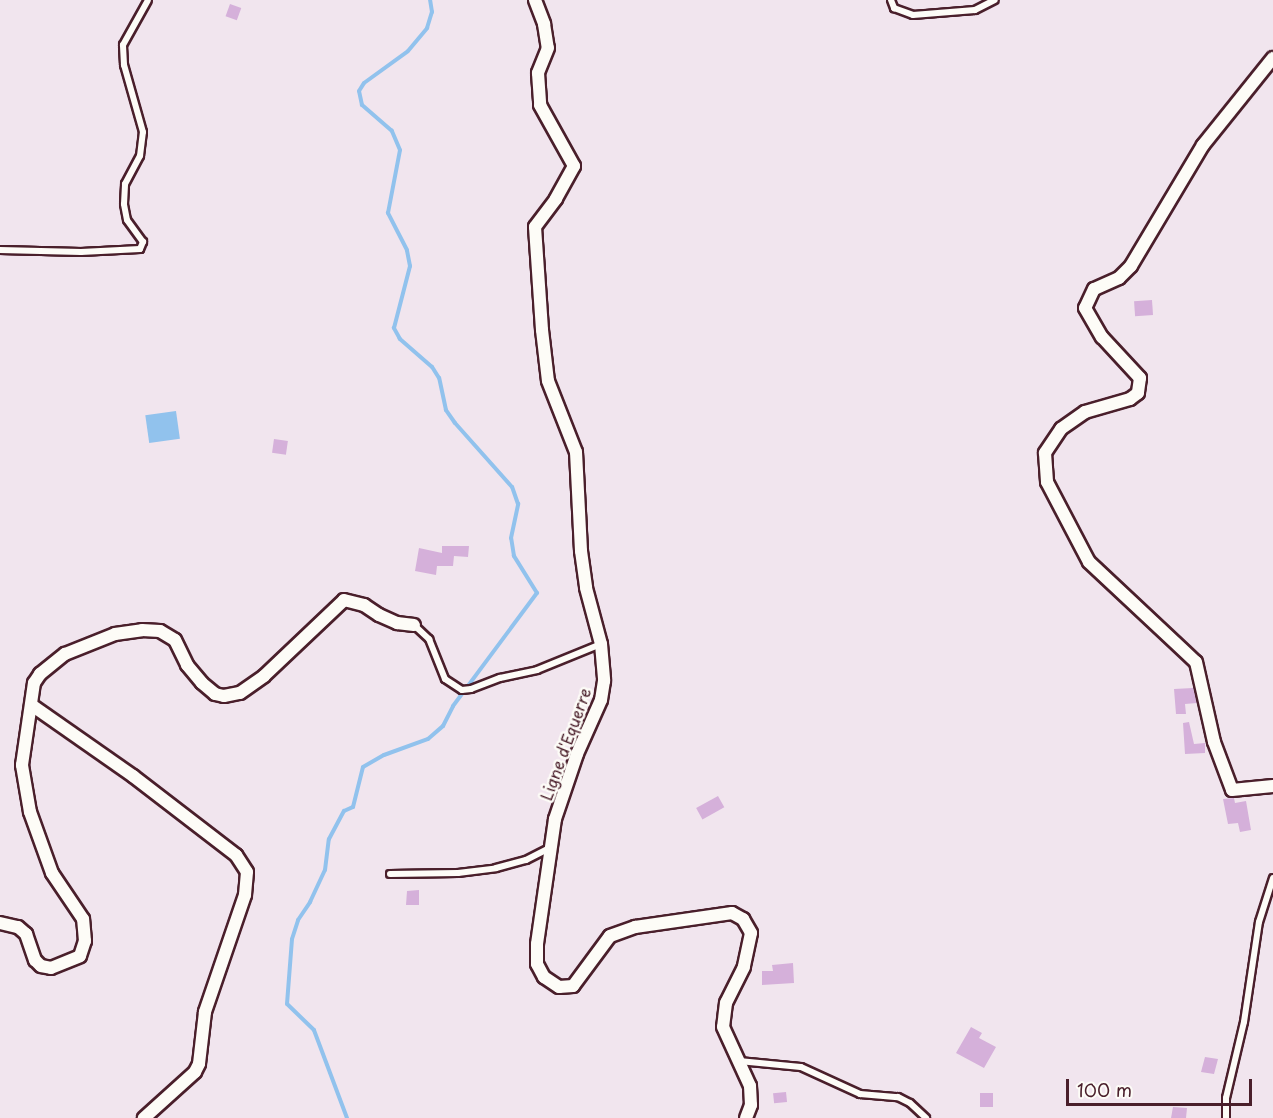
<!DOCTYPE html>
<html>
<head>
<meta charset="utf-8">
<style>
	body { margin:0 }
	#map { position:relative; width:1273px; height:1118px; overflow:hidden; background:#f1e5ee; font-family:"Playpen Sans",sans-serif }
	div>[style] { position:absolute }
	.water>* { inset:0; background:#91c2ed; transform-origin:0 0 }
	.stream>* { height:4px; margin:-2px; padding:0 2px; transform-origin:2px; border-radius:2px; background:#91c2ed }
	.building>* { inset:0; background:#d5b0da; transform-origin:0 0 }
	.roads { filter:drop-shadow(2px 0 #4a1f2b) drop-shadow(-2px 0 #4a1f2b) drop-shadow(0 2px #4a1f2b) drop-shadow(0 -2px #4a1f2b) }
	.service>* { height:6px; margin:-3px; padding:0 3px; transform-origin:3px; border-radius:3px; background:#fdfcf7 }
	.minor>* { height:12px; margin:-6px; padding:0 6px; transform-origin:6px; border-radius:6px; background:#fdfcf7 }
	span { translate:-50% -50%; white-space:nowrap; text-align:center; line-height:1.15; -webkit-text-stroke:5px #fdfcf7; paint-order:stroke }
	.street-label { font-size:16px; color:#4a1f2b }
	.scale { position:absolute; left:1066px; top:1079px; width:186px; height:27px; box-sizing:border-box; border:3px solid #4a1f2b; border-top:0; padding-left:8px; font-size:18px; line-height:21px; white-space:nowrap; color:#4a1f2b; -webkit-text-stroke:4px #fdfcf7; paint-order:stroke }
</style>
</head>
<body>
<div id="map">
	<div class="water">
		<div style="left:176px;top:411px;width:28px;height:31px;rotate:82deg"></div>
	</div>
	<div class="stream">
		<div style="left:347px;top:1118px;width:94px;rotate:-110.6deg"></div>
		<div style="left:314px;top:1030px;width:37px;rotate:-136deg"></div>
		<div style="left:287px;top:1004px;width:65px;rotate:-85.6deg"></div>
		<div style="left:292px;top:939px;width:20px;rotate:-72deg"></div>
		<div style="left:298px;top:920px;width:22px;rotate:-56deg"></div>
		<div style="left:310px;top:902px;width:35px;rotate:-65deg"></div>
		<div style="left:325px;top:870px;width:31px;rotate:-83deg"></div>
		<div style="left:329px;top:839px;width:32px;rotate:-62deg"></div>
		<div style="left:344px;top:811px;width:10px;rotate:-24deg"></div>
		<div style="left:353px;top:807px;width:41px;rotate:-76deg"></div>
		<div style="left:363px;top:767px;width:24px;rotate:-30deg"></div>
		<div style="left:384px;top:755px;width:47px;rotate:-20deg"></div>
		<div style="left:428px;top:739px;width:20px;rotate:-41deg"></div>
		<div style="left:443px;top:726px;width:22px;rotate:-63deg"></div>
		<div style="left:453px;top:706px;width:141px;rotate:-53.4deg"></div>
		<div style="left:537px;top:593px;width:44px;rotate:-121.9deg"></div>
		<div style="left:514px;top:556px;width:18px;rotate:-99deg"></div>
		<div style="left:511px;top:538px;width:35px;rotate:-78deg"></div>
		<div style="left:518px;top:504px;width:18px;rotate:-109deg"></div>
		<div style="left:512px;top:487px;width:86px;rotate:-131.7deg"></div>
		<div style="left:455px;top:423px;width:16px;rotate:-125deg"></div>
		<div style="left:446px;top:410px;width:33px;rotate:-102deg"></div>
		<div style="left:439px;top:378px;width:13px;rotate:-122deg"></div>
		<div style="left:432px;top:367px;width:43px;rotate:-138.8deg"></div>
		<div style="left:400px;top:339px;width:13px;rotate:-119deg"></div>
		<div style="left:394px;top:328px;width:64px;rotate:-75.5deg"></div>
		<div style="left:410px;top:266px;width:16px;rotate:-101deg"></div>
		<div style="left:407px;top:250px;width:42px;rotate:-117.2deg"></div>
		<div style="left:388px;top:213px;width:64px;rotate:-79.2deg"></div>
		<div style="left:400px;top:150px;width:21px;rotate:-113deg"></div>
		<div style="left:392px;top:131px;width:40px;rotate:-139deg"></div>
		<div style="left:362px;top:105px;width:14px;rotate:-102deg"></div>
		<div style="left:359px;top:91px;width:9px;rotate:-58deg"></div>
		<div style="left:364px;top:83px;width:54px;rotate:-36deg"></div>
		<div style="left:408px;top:51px;width:30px;rotate:-50deg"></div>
		<div style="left:427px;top:28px;width:17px;rotate:-73deg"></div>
		<div style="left:432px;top:12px;width:12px;rotate:-99deg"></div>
	</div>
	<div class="building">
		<div style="left:230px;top:4px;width:12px;height:13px;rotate:20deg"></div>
		<div style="left:1152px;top:300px;width:15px;height:18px;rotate:86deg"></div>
		<div style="left:274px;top:439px;width:14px;height:14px;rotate:8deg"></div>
		<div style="clip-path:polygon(442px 546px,469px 546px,468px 557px,454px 556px,453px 566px,437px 566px,436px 575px,415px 571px,419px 548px,442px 553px)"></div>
		<div style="clip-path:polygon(1193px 688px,1197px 703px,1185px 704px,1186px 714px,1176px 714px,1174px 689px)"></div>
		<div style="clip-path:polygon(1189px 722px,1194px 744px,1205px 743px,1205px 753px,1185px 754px,1183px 723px)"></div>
		<div style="left:718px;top:796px;width:13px;height:25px;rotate:61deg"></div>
		<div style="clip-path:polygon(1234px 798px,1235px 803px,1246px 801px,1251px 830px,1240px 832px,1238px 823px,1228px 824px,1223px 799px)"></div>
		<div style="clip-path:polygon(419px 890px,419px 905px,406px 905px,407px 891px)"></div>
		<div style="clip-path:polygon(793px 963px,794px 983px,762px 985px,762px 971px,773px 971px,772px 965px)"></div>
		<div style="clip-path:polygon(971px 1027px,982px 1033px,979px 1038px,996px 1047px,984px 1068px,956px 1053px)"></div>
		<div style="clip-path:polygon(1205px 1057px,1218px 1059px,1214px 1074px,1201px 1072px)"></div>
		<div style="left:786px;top:1092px;width:10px;height:13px;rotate:84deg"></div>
		<div style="left:980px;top:1093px;width:13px;height:14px"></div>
		<div style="clip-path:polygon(1173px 1107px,1187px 1108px,1186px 1118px,1171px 1118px)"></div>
	</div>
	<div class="roads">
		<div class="service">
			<div style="left:891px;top:0;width:9px;rotate:69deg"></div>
			<div style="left:894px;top:8px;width:20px;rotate:20deg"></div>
			<div style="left:913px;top:15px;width:62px;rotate:-4.6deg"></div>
			<div style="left:975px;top:10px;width:22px;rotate:-27deg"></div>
			<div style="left:0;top:250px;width:81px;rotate:1.4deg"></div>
			<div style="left:81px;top:252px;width:59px;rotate:-2.9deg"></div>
			<div style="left:140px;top:249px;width:8px;rotate:-67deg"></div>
			<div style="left:143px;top:242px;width:27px;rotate:-126deg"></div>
			<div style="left:127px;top:220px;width:16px;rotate:-101deg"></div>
			<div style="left:124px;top:204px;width:20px;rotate:-87deg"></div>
			<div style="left:125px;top:184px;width:32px;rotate:-62deg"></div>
			<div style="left:140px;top:156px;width:24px;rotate:-83deg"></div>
			<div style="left:143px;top:132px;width:70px;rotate:-105.8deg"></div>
			<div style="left:124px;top:65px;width:20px;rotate:-93deg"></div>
			<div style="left:123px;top:45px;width:51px;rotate:-60.9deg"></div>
			<div style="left:414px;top:625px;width:21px;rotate:43deg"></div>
			<div style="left:429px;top:639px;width:43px;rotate:68.2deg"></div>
			<div style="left:445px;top:679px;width:20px;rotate:33deg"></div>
			<div style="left:462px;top:690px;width:9px;rotate:-6deg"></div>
			<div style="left:471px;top:689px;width:31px;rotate:-21deg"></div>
			<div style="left:500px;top:678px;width:38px;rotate:-12deg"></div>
			<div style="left:537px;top:670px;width:69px;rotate:-22.1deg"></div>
			<div style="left:390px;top:874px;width:68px;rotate:-0.8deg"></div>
			<div style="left:458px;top:873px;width:38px;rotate:-7deg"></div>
			<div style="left:496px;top:868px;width:31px;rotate:-15deg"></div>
			<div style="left:526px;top:860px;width:27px;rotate:-27deg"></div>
			<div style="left:739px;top:1061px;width:62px;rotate:5.5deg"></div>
			<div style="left:801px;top:1067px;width:65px;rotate:24.6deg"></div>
			<div style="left:860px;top:1094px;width:38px;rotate:5deg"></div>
			<div style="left:898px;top:1097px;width:13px;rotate:27deg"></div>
			<div style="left:910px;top:1103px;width:22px;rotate:43deg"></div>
			<div style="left:1226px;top:1118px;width:20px;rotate:-90deg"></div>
			<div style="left:1226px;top:1098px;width:78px;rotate:-76.7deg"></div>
			<div style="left:1244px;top:1022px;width:101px;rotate:-81.5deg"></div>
			<div style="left:1259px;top:922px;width:46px;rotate:-72.3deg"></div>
		</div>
		<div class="minor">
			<div style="left:535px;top:0;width:26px;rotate:69deg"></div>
			<div style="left:544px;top:24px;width:24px;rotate:81deg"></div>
			<div style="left:548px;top:48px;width:27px;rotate:112deg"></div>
			<div style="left:538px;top:73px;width:32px;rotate:86deg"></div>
			<div style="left:540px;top:105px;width:70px;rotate:60.9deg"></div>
			<div style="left:574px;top:166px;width:38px;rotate:119deg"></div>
			<div style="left:556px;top:199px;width:35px;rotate:127deg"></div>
			<div style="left:535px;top:227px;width:103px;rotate:86.1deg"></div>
			<div style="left:542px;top:330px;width:51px;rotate:83.3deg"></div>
			<div style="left:548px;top:381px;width:76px;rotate:68.5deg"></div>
			<div style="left:576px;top:452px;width:99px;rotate:87.1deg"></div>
			<div style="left:581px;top:551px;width:37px;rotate:82deg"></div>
			<div style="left:586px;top:588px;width:58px;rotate:75deg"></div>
			<div style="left:601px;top:644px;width:37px;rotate:85deg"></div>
			<div style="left:604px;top:681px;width:19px;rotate:99deg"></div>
			<div style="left:601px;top:700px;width:59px;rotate:114deg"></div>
			<div style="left:577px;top:754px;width:69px;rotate:108.7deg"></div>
			<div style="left:555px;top:819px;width:126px;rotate:98.2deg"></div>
			<div style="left:537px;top:944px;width:20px;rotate:90deg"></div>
			<div style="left:537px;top:964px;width:15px;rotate:62deg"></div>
			<div style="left:544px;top:977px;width:18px;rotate:34deg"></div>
			<div style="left:559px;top:987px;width:14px;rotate:-4deg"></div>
			<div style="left:573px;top:986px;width:62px;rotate:-53.5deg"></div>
			<div style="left:610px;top:936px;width:27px;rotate:-20deg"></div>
			<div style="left:635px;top:927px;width:98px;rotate:-8.2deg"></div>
			<div style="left:732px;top:913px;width:13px;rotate:29deg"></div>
			<div style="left:743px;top:919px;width:16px;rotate:60deg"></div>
			<div style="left:751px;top:933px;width:35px;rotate:102deg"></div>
			<div style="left:744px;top:967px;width:40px;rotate:116.6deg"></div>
			<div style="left:726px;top:1003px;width:24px;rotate:97deg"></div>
			<div style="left:723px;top:1027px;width:65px;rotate:65.4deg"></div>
			<div style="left:750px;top:1086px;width:19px;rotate:87deg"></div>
			<div style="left:751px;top:1105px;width:14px;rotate:111deg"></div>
			<div style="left:1273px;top:58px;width:112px;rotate:128.8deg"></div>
			<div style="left:1203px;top:145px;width:141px;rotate:120.8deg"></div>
			<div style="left:1131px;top:266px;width:17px;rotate:135deg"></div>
			<div style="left:1119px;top:278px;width:27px;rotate:156deg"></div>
			<div style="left:1094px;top:289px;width:21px;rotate:115deg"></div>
			<div style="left:1085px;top:308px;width:34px;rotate:60deg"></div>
			<div style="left:1102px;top:337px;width:56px;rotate:47.2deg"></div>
			<div style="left:1140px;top:378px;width:15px;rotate:98deg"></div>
			<div style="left:1138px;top:393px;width:10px;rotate:143deg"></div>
			<div style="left:1130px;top:399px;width:47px;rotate:163.9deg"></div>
			<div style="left:1085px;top:412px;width:29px;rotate:145deg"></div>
			<div style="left:1061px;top:429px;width:29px;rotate:124deg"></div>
			<div style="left:1045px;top:453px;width:29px;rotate:86deg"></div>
			<div style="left:1047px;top:482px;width:90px;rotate:62.3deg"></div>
			<div style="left:1089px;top:562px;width:146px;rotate:43.1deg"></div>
			<div style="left:1196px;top:662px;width:82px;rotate:77.3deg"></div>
			<div style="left:1214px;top:742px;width:51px;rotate:69.4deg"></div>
			<div style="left:1232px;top:790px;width:41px;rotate:-5.6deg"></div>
			<div style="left:33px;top:706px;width:122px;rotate:35deg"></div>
			<div style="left:133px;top:776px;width:130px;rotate:37.5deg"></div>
			<div style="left:236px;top:855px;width:20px;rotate:57deg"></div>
			<div style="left:247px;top:872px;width:23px;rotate:95deg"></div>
			<div style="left:245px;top:895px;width:124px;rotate:108.9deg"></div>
			<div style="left:205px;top:1012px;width:52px;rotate:96.6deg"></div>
			<div style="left:199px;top:1064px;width:9px;rotate:117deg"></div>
			<div style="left:195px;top:1072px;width:69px;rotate:138deg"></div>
			<div style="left:0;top:923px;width:18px;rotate:13deg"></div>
			<div style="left:18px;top:927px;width:11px;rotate:41deg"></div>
			<div style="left:26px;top:934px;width:28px;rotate:71deg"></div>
			<div style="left:35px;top:960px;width:8px;rotate:45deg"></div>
			<div style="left:41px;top:966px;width:10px;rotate:11deg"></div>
			<div style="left:51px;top:968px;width:31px;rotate:-22deg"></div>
			<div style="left:80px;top:956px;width:16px;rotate:-72deg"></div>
			<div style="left:85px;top:941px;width:22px;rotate:-95deg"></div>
			<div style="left:83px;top:919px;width:55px;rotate:-124deg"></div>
			<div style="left:52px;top:873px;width:65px;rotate:-109.8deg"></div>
			<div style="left:30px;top:812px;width:48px;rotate:-99.7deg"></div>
			<div style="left:22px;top:765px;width:83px;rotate:-81.7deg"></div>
			<div style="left:34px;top:683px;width:11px;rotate:-56deg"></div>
			<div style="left:40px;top:674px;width:32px;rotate:-39deg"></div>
			<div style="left:65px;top:654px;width:54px;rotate:-21.8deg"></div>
			<div style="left:115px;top:634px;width:27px;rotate:-8deg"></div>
			<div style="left:142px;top:630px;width:18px;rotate:3deg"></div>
			<div style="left:160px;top:631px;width:17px;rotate:31deg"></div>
			<div style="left:175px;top:640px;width:28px;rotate:64deg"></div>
			<div style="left:187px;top:665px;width:23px;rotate:50deg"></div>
			<div style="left:202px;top:683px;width:17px;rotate:40deg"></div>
			<div style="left:215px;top:694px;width:9px;rotate:13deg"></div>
			<div style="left:224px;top:696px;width:16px;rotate:-11deg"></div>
			<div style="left:240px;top:693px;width:29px;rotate:-35deg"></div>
			<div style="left:264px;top:676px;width:110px;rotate:-43.5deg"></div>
			<div style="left:344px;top:600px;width:21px;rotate:14deg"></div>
			<div style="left:364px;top:605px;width:18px;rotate:34deg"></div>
			<div style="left:379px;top:615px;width:20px;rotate:24deg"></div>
			<div style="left:397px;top:623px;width:17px;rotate:7deg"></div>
		</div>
	</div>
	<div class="street-label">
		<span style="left:565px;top:744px;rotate:-70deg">Ligne d'Equerre</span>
	</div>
	<div class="scale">100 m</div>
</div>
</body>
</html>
